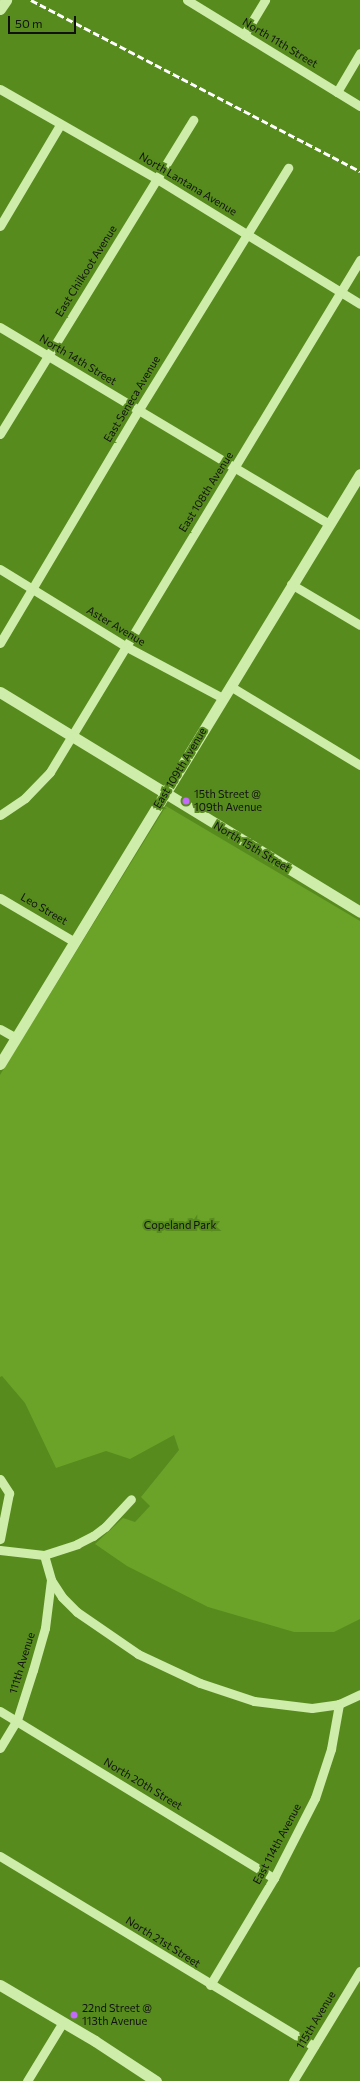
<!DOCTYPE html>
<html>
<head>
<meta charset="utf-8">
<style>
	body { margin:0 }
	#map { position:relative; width:360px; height:2081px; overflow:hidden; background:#578b1e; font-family:Commissioner,sans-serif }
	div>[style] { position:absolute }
	.green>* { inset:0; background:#6aa328 }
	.minor>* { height:9px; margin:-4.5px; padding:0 4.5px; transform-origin:4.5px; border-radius:4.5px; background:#ceecaa }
	.tertiary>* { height:11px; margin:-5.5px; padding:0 5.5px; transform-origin:5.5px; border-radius:5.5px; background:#ceecaa }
	.rail>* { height:2.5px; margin-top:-1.25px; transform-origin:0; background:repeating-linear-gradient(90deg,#fff 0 7px,transparent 0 10px) }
	.dots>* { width:11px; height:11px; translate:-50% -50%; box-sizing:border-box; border:2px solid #578b1e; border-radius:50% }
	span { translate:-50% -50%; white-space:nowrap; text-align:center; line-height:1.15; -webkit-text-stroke:4px #578b1e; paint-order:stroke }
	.street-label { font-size:11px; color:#111 }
	.poi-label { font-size:11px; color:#111 }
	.left { translate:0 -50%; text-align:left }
	.park-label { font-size:11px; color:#111 }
	.scale { position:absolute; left:8px; top:16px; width:68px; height:18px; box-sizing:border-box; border:2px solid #111; border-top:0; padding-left:5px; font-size:12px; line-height:14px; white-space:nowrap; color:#111; -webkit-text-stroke:3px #578b1e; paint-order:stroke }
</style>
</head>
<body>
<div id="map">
	<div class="green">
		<div style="clip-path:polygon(166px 806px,360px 921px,360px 1619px,334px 1632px,294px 1632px,208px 1607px,127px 1566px,95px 1544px,123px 1518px,135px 1522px,150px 1506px,141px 1497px,179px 1450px,174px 1435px,130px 1459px,106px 1451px,56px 1468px,25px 1403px,2px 1376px,0 1377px,0 1075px)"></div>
	</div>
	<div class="minor">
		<div style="left:187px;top:0;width:203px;rotate:31.5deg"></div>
		<div style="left:244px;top:35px;width:41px;rotate:-59deg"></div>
		<div style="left:0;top:89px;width:181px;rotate:29.8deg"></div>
		<div style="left:157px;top:179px;width:238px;rotate:31.6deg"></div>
		<div style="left:337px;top:92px;width:45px;rotate:-59.5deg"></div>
		<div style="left:0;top:226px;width:117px;rotate:-59.3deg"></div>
		<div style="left:0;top:327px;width:383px;rotate:30.9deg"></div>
		<div style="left:0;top:434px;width:369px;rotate:-58.4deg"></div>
		<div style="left:0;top:569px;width:147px;rotate:31.6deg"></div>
		<div style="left:125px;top:646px;width:111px;rotate:28deg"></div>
		<div style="left:291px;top:584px;width:80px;rotate:30.7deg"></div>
		<div style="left:0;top:643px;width:270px;rotate:-59.3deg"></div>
		<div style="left:138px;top:411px;width:286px;rotate:-58.3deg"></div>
		<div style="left:230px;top:686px;width:152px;rotate:31.3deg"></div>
		<div style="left:0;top:815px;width:30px;rotate:-34deg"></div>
		<div style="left:25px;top:798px;width:36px;rotate:-46deg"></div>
		<div style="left:50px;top:772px;width:599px;rotate:-58.81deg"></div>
		<div style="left:0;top:898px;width:87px;rotate:30.4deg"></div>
		<div style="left:0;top:1029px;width:18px;rotate:29deg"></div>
		<div style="left:0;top:1479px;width:17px;rotate:57deg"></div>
		<div style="left:9px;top:1493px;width:47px;rotate:101.1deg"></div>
		<div style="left:0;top:1550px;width:44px;rotate:6.5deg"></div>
		<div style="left:44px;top:1555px;width:26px;rotate:74deg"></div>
		<div style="left:51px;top:1580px;width:20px;rotate:57deg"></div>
		<div style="left:62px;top:1597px;width:21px;rotate:45deg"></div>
		<div style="left:77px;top:1612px;width:74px;rotate:34.5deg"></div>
		<div style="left:138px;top:1654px;width:68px;rotate:25.1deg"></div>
		<div style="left:200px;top:1683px;width:57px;rotate:18.4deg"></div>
		<div style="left:254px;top:1701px;width:58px;rotate:6.9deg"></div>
		<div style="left:312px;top:1708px;width:27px;rotate:-8deg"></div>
		<div style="left:339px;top:1704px;width:23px;rotate:-25deg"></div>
		<div style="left:44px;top:1555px;width:35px;rotate:-18deg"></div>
		<div style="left:77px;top:1544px;width:18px;rotate:-27deg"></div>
		<div style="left:93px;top:1536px;width:15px;rotate:-37deg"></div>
		<div style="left:105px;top:1527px;width:38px;rotate:-47deg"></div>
		<div style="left:0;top:1711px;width:321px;rotate:31.4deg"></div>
		<div style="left:0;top:1748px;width:33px;rotate:-59deg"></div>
		<div style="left:17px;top:1720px;width:52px;rotate:-72.3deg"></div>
		<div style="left:33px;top:1670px;width:44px;rotate:-74.1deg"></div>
		<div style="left:45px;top:1628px;width:48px;rotate:-82.9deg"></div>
		<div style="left:0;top:1856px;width:367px;rotate:31.2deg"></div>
		<div style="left:210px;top:1985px;width:125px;rotate:-59.1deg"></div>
		<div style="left:274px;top:1878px;width:90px;rotate:-62.9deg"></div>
		<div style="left:315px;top:1798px;width:52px;rotate:-71.9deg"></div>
		<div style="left:331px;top:1749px;width:46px;rotate:-79.9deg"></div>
		<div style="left:27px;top:2081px;width:69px;rotate:-58.6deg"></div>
		<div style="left:293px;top:2081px;width:129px;rotate:-58.7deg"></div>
	</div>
	<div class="tertiary">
		<div style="left:0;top:9px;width:11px;rotate:-56deg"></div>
		<div style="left:0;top:692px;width:422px;rotate:31.4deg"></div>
		<div style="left:0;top:1064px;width:691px;rotate:-58.61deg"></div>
		<div style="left:0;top:1985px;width:110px;rotate:30.5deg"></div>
		<div style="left:95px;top:2041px;width:73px;rotate:33.3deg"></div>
	</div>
	<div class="rail">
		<div style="left:31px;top:0;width:371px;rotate:27.5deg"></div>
	</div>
	<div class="dots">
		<div style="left:186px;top:801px;background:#c46afa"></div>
		<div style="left:74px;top:2015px;background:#c46afa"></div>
	</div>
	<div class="street-label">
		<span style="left:280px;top:43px;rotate:31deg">North 11th Street</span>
		<span style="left:188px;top:184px;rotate:31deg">North Lantana Avenue</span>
		<span style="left:86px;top:271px;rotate:-58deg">East Chilkoot Avenue</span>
		<span style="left:78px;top:360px;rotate:31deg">North 14th Street</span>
		<span style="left:132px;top:399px;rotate:-59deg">East Seneca Avenue</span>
		<span style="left:206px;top:492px;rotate:-58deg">East 108th Avenue</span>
		<span style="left:116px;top:626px;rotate:31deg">Aster Avenue</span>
		<span style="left:180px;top:768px;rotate:-59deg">East 109th Avenue</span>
		<span style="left:252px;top:847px;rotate:31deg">North 15th Street</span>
		<span style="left:44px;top:909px;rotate:30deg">Leo Street</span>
		<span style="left:22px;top:1663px;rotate:-73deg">111th Avenue</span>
		<span style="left:143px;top:1784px;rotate:31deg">North 20th Street</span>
		<span style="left:277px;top:1844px;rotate:-62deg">East 114th Avenue</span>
		<span style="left:163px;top:1942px;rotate:32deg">North 21st Street</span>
		<span style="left:316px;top:2020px;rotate:-59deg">115th Avenue</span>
	</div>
	<div class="poi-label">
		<span class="left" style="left:194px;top:801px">15th Street @<br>109th Avenue</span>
		<span class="left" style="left:82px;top:2015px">22nd Street @<br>113th Avenue</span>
	</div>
	<div class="park-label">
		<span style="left:180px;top:1225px">Copeland Park</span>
	</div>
	<div class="scale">50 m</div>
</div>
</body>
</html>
